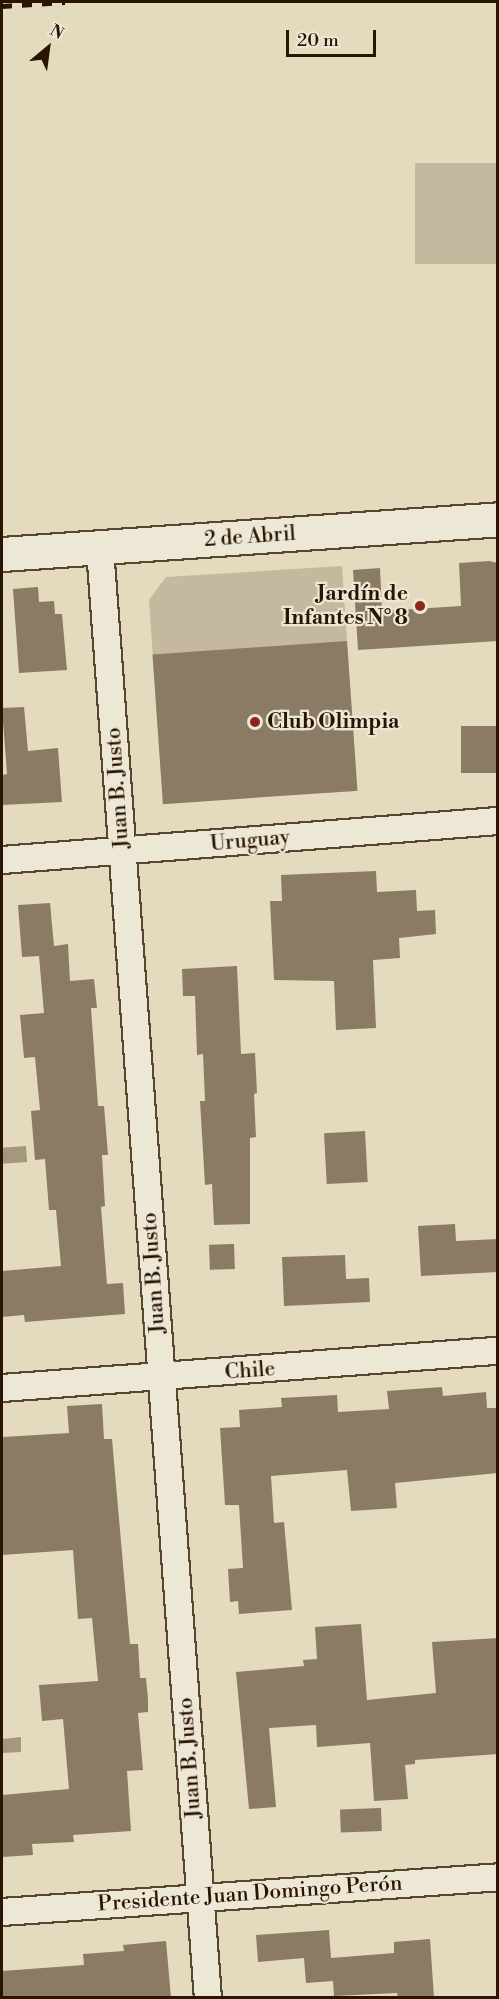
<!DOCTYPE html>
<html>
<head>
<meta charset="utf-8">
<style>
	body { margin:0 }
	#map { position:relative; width:499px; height:1999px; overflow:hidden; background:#e4dabe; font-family:"Libre Bodoni",serif }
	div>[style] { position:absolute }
	.green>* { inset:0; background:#c4b89e; transform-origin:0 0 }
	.water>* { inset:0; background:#a5977e; transform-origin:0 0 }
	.building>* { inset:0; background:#8b7b64; transform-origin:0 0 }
	.roads { filter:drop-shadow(2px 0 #584631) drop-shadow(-2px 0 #584631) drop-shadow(0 2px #584631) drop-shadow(0 -2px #584631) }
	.street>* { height:26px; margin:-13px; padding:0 13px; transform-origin:13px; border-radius:13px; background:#ede7d5 }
	.secondary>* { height:33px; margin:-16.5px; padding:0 16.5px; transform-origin:16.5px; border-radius:16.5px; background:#ede7d5 }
	.rail>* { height:4.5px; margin-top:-2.25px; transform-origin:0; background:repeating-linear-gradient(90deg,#2a1402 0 10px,transparent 0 20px) }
	.dots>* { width:16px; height:16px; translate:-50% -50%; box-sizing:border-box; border:3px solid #ede7d5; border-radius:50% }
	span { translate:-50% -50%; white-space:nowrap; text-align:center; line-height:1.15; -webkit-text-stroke:4.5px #ede7d5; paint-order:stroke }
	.street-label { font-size:21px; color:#2a1402 }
	.poi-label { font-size:21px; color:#2a1402; font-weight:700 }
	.right { translate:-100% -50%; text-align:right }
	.left { translate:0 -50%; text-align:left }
	.frame { position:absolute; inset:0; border:3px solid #2a1402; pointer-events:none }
	.north { position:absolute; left:18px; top:18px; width:60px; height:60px; -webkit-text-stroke:4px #ede7d5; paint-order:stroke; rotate:29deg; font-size:16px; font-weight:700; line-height:24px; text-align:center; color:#2a1402 }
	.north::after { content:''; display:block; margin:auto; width:21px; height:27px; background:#2a1402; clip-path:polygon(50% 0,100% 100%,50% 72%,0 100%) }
	.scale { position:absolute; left:286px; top:30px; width:90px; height:27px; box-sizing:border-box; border:3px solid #2a1402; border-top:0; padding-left:8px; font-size:18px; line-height:21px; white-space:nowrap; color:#2a1402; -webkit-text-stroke:4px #ede7d5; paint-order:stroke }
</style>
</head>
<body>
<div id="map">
	<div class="green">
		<div style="left:497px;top:163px;width:101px;height:82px;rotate:90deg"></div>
		<div style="clip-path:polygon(342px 566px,357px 791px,163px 803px,149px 600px,166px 577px)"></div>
	</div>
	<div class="water">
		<div style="left:26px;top:1146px;width:16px;height:24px;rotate:86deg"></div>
		<div style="clip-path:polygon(21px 1737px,21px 1752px,2px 1753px,2px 1739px)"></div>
	</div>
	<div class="building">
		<div style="clip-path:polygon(489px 561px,498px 563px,498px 641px,358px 650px,353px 570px,380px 568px,382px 611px,461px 606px,459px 563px)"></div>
		<div style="clip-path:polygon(38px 587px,39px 602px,54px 601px,55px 614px,62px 614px,67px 670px,19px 673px,13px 589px)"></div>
		<div style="left:347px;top:641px;width:150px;height:195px;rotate:86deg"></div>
		<div style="clip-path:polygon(24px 707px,28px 751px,58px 748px,62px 802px,2px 805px,2px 775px,7px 774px,2px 708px)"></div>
		<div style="left:498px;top:726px;width:47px;height:37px;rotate:90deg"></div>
		<div style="clip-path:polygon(376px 871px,377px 892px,416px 890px,417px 911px,435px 910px,436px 934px,399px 938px,400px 958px,373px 960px,376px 1028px,336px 1030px,334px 981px,274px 980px,270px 901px,282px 901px,281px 875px)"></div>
		<div style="clip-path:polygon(50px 903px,54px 946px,68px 944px,70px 981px,94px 979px,97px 1008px,91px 1008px,98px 1106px,104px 1106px,108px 1155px,102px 1155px,105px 1206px,101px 1207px,107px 1284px,123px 1283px,125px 1314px,25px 1322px,24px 1315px,2px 1317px,2px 1271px,61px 1266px,56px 1210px,49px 1210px,45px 1159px,35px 1160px,31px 1111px,40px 1110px,35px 1057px,24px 1058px,20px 1015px,44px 1013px,39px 956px,22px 957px,18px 905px)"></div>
		<div style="clip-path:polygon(237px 966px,241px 1054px,255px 1053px,257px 1093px,254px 1094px,256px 1137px,250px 1138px,250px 1224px,214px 1225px,212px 1184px,205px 1185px,200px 1101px,205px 1101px,203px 1054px,197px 1055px,195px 996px,183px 996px,182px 969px)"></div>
		<div style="left:365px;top:1131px;width:51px;height:41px;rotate:87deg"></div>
		<div style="clip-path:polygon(455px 1224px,456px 1241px,498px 1239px,498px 1272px,421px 1276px,418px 1226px)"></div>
		<div style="left:234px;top:1244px;width:25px;height:25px;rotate:88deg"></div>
		<div style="clip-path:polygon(345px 1255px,346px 1279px,369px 1278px,370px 1302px,284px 1306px,282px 1257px)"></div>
		<div style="clip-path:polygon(442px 1387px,443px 1396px,486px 1392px,487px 1408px,498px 1408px,498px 1473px,395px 1483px,397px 1508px,351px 1511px,347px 1470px,271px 1476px,274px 1523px,284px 1522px,292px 1610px,239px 1614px,238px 1601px,230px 1602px,228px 1569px,243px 1568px,239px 1505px,225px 1505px,220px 1428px,240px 1427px,239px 1410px,282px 1407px,281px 1398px,337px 1395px,338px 1412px,389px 1409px,387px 1391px)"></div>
		<div style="clip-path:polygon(102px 1404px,104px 1439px,112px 1439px,130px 1644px,138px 1644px,140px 1678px,146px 1678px,148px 1699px,148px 1712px,138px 1713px,143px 1770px,127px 1771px,131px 1831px,73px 1835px,74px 1842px,32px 1844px,33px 1855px,2px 1857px,2px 1795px,69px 1789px,63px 1719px,42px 1721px,39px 1685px,98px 1681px,92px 1618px,78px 1619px,73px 1550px,2px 1555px,3px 1437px,69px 1433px,67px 1406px)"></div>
		<div style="clip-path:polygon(361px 1624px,367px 1700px,436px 1693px,432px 1642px,498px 1638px,498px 1754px,415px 1760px,415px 1764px,405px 1765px,408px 1799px,374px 1801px,370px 1743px,317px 1747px,316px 1725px,269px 1728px,276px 1807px,249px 1809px,236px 1672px,304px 1666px,303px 1660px,317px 1659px,315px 1627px)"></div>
		<div style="left:381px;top:1808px;width:23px;height:41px;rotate:88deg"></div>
		<div style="clip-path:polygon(329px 1930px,331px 1958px,394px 1953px,394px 1942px,430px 1939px,434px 1998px,398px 1998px,397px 1993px,334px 1996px,333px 1981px,306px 1983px,304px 1958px,258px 1962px,256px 1935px)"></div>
		<div style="clip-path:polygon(166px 1941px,171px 1998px,2px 1998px,2px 1971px,84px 1965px,83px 1954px,124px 1951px,123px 1945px)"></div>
	</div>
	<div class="roads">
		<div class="street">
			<div style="left:100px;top:549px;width:1453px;rotate:85.74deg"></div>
			<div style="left:2px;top:860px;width:498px;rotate:-4.5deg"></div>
			<div style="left:2px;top:1388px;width:497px;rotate:-4.3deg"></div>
			<div style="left:2px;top:1912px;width:497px;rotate:-4deg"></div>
		</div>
		<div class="secondary">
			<div style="left:2px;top:554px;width:497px;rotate:-4deg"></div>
		</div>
	</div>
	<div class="rail">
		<div style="left:2px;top:6px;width:63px;rotate:-3.6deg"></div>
	</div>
	<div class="dots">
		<div style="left:420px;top:606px;background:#8f2418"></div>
		<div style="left:255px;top:722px;background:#8f2418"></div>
	</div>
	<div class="street-label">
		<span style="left:250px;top:537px;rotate:-4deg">2 de Abril</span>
		<span style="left:118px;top:788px;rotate:-94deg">Juan B. Justo</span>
		<span style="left:250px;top:841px;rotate:-5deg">Uruguay</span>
		<span style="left:154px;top:1273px;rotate:-94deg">Juan B. Justo</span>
		<span style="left:250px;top:1371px;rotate:-4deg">Chile</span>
		<span style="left:190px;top:1758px;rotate:-94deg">Juan B. Justo</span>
		<span style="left:250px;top:1894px;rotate:-4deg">Presidente Juan Domingo Perón</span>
	</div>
	<div class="poi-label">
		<span class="right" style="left:408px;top:606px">Jardín de<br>Infantes N° 8</span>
		<span class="left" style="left:267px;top:722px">Club Olimpia</span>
	</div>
	<div class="frame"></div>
	<div class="north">N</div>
	<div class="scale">20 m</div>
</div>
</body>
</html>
